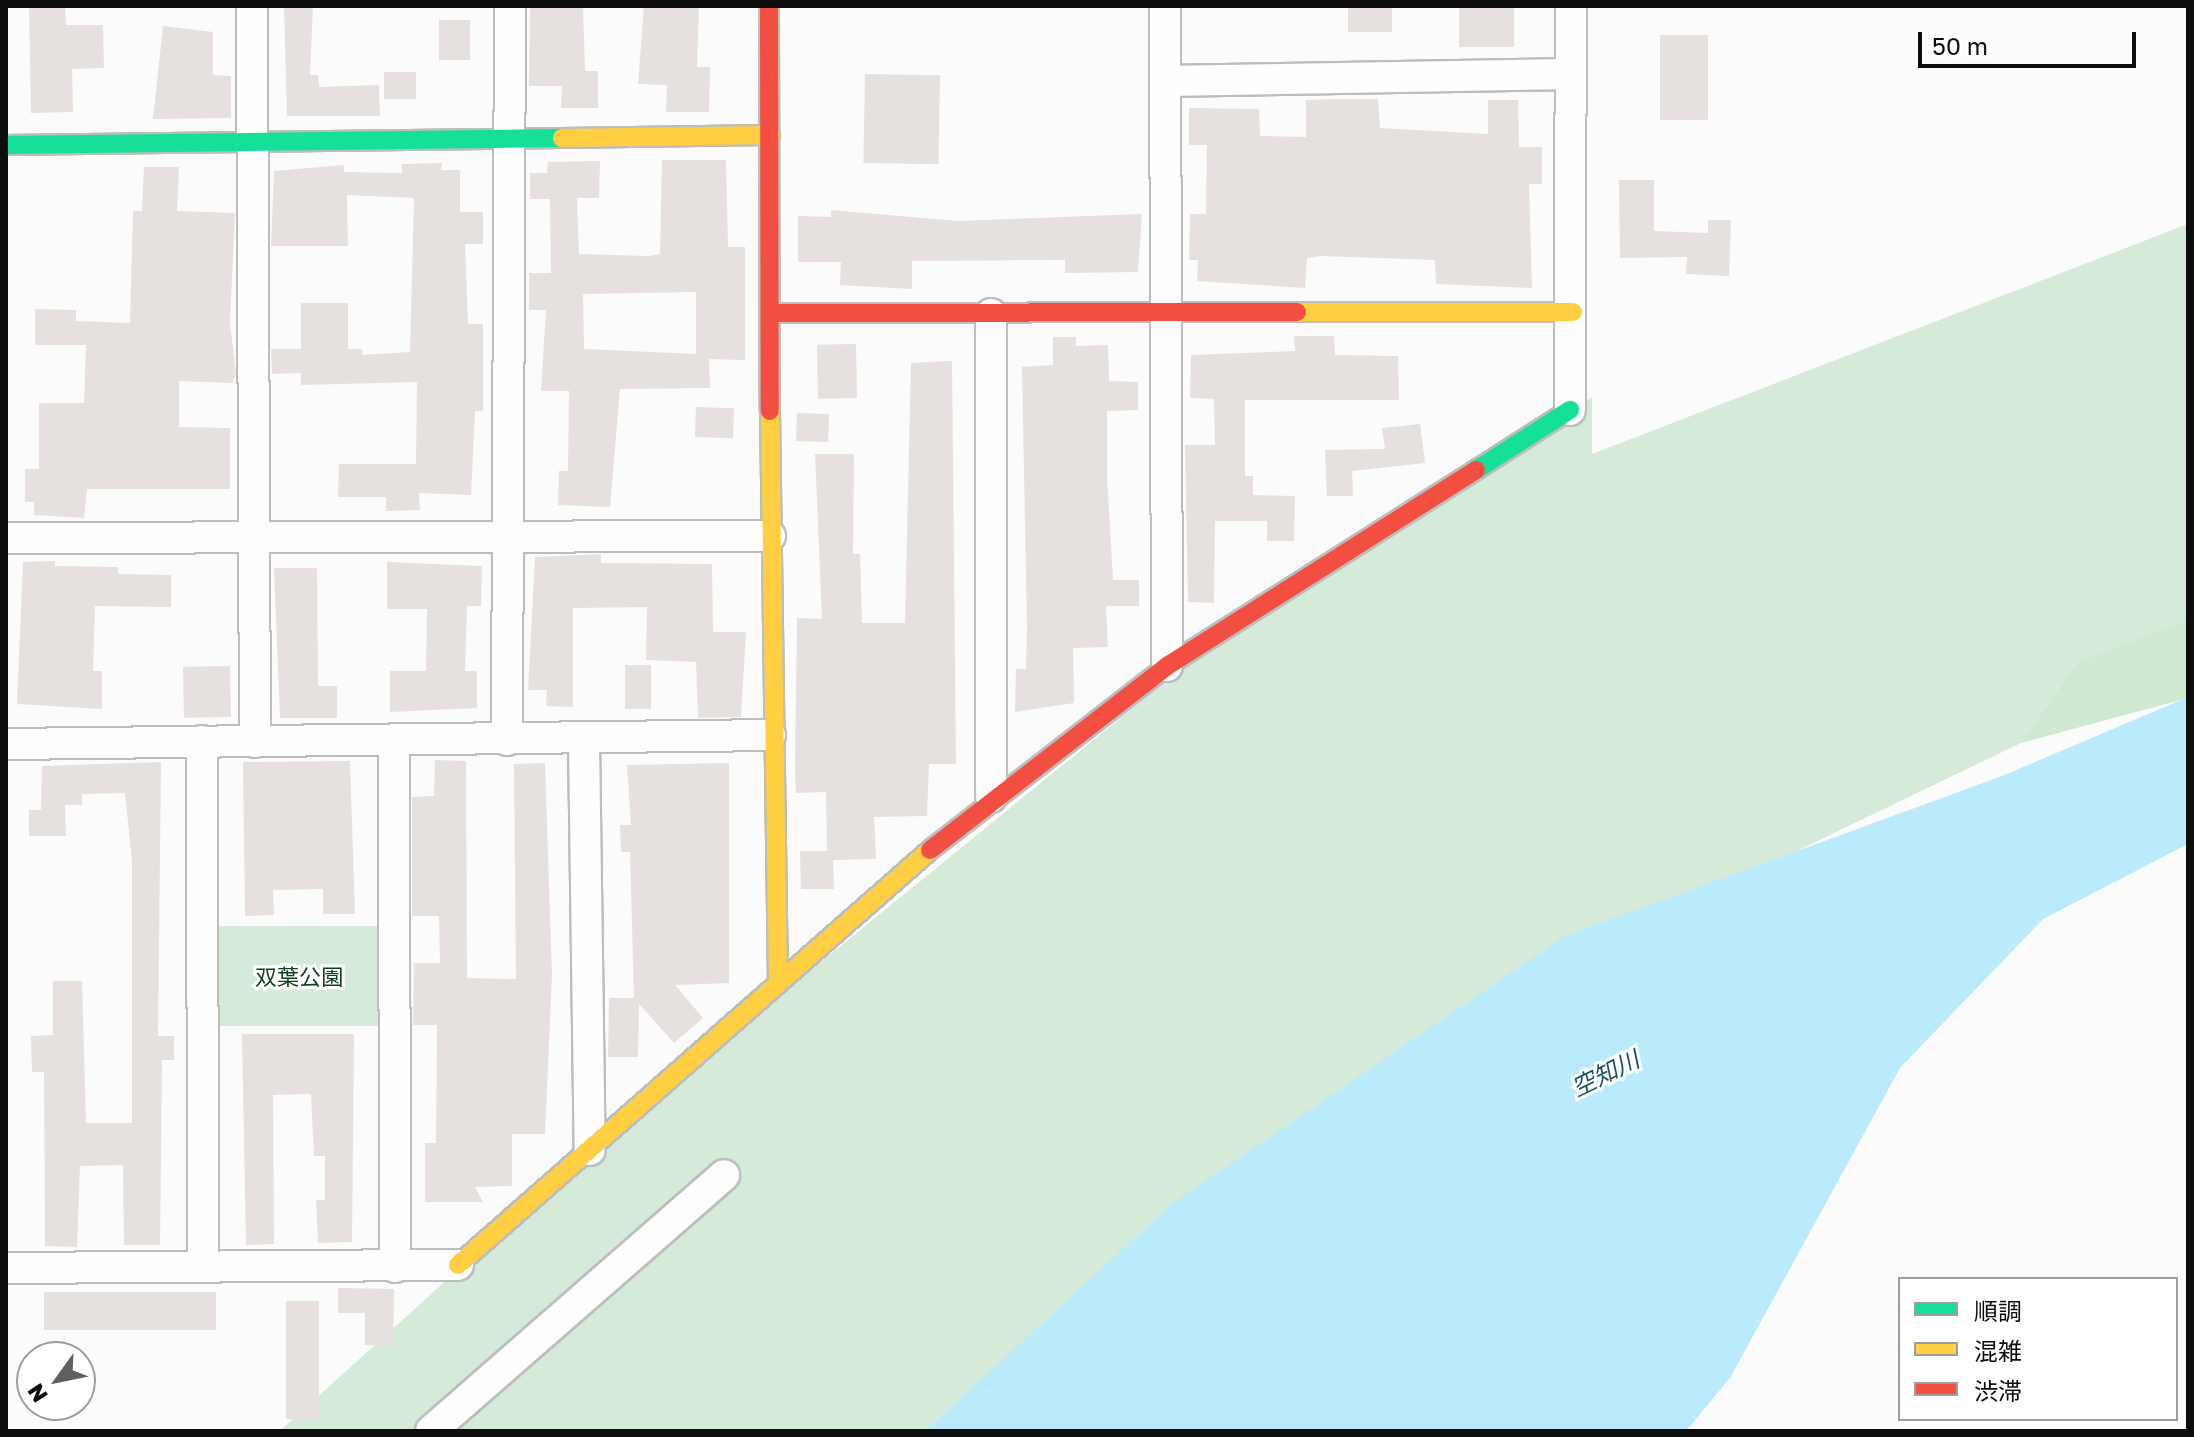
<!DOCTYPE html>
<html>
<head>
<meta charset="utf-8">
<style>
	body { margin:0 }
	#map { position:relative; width:2194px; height:1437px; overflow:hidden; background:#fbfbfb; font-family:"Golos Text","Noto Sans JP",sans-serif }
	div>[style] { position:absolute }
	.green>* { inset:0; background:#d5ead8; transform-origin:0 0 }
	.forest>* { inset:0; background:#cee8d2 }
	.water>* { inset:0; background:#bbeafb }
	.building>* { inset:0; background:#e6e0df; transform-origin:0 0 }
	.roads { filter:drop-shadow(2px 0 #bdbdbd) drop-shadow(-2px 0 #bdbdbd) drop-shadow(0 2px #bdbdbd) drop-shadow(0 -2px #bdbdbd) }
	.street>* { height:30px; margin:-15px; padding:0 15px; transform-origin:15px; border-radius:15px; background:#fefefe }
	.fast>* { height:18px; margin:-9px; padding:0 9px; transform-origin:9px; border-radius:9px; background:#16e098 }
	.slow>* { height:18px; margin:-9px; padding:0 9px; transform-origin:9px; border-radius:9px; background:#ffcf43 }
	.jam>* { height:18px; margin:-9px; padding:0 9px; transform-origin:9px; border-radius:9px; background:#f24e42 }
	span { translate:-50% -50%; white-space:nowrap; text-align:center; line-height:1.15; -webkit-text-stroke:6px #fff; paint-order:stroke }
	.park-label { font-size:22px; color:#0d421d }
	.water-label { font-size:24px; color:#1a5062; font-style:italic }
	.frame { position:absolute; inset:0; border:8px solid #0d0d0e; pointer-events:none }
	.legend { position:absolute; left:1898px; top:1277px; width:280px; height:144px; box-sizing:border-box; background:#fff; border:2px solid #9e9e9f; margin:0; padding:10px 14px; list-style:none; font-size:24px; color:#0d0d0e }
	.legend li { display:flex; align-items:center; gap:16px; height:40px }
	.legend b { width:40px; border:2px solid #9e9e9f }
	.north { position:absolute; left:16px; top:1341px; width:80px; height:80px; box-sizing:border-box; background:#fff; border:2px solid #9e9e9f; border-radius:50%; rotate:237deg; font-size:22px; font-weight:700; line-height:32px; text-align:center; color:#0d0d0e }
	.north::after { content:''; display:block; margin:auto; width:28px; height:36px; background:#606061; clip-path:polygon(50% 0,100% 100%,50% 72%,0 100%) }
	.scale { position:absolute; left:1918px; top:32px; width:218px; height:36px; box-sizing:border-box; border:4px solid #0d0d0e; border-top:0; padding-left:10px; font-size:24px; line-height:28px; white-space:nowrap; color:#0d0d0e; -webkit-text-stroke:6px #fff; paint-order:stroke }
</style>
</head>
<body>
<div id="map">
	<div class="green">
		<div style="clip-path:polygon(2188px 224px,2188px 619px,2077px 662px,2021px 743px,1674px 910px,952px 1431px,280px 1431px,590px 1150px,1247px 615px,1592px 397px,1592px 454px)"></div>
		<div style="left:217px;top:926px;width:165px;height:100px"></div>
	</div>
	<div class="forest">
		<div style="clip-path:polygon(2188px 619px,2188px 698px,2021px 743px,2077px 662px)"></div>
	</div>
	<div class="water">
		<div style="clip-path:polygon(2188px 697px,2188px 844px,2043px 919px,1900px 1068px,1730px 1378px,1686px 1431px,925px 1431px,1173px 1203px,1565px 936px,2002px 776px)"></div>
	</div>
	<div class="building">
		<div style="clip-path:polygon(29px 6px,65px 6px,66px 25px,103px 25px,104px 68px,72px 69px,73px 112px,31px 113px)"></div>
		<div style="clip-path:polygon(313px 6px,310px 75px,318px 75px,319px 87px,379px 85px,380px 116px,287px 116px,284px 7px)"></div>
		<div style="clip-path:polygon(530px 6px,583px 6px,585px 71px,598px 71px,598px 108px,561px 108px,562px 86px,529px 86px)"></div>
		<div style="clip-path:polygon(644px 6px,699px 6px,697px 67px,710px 67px,709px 112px,666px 112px,667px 85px,638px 84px)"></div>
		<div style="left:1348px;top:6px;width:44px;height:26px"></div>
		<div style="left:1459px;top:6px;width:55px;height:41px"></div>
		<div style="left:439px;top:20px;width:31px;height:40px"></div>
		<div style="clip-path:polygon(163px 26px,213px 32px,213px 75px,231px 76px,231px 118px,153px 119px)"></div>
		<div style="left:1660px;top:35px;width:48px;height:85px"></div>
		<div style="left:384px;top:72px;width:32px;height:27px"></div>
		<div style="left:865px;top:74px;width:75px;height:89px;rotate:1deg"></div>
		<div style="clip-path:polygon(1339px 99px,1378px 99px,1380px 128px,1488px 134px,1488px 100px,1518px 100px,1519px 147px,1542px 147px,1542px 184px,1529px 184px,1532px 288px,1436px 284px,1435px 260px,1321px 256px,1307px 258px,1305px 288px,1197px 281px,1198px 260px,1189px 260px,1190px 214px,1206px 214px,1207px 145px,1189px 145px,1189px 108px,1259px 109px,1260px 136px,1306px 137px,1306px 100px)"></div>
		<div style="clip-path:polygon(evenodd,662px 160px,726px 160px,728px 247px,745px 247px,745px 360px,709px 359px,710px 388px,620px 389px,610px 507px,558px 505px,559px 471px,568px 471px,569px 391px,541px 391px,546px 310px,529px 310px,529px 273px,551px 273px,550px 199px,530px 199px,530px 173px,547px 173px,548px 162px,600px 161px,599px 198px,577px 198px,579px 254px,649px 256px,660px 254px,662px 160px,696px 292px,696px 354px,584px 349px,583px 294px,696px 292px)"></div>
		<div style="clip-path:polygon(442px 163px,441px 170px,460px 170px,460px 212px,483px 212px,483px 244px,465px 244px,468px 324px,483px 324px,483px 411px,475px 411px,471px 495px,419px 493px,420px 510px,386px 511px,386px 497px,338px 497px,339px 464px,416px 464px,417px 382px,301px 385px,301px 373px,272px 374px,271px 349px,301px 349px,301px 303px,348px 303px,348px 349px,362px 349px,362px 355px,410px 352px,414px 198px,347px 195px,348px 246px,271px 246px,274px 171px,344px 165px,344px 172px,402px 173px,402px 164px)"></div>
		<div style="clip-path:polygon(144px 167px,179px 167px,177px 211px,235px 213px,230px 323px,236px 374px,232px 383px,179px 381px,179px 427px,230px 428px,230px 489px,87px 489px,84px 518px,34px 515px,34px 502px,25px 502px,25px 469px,39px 469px,39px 403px,84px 403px,86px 345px,35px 345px,35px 309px,76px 310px,76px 321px,130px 323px,133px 211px,142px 211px)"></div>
		<div style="clip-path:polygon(1619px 180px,1654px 180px,1654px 231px,1708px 233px,1708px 220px,1731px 220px,1729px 276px,1686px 274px,1687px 257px,1620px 258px)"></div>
		<div style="clip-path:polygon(831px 210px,957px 221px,1142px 214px,1138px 272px,1065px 273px,1065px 260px,912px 261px,912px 289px,840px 285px,841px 262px,798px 262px,798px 216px,831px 217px)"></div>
		<div style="clip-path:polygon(1294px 336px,1334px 336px,1335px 355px,1398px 356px,1399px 400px,1245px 400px,1245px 476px,1253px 476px,1253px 495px,1295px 496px,1294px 541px,1267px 541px,1267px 521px,1215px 521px,1214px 603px,1188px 602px,1185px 445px,1215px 445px,1214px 399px,1190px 398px,1191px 355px,1295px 351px)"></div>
		<div style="clip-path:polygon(1053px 337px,1076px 337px,1076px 346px,1108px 345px,1109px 381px,1138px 382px,1138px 410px,1107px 411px,1107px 477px,1113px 580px,1139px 580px,1139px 606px,1106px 606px,1108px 647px,1073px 648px,1074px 703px,1015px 712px,1016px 669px,1026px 669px,1027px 627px,1022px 367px,1053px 365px)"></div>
		<div style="left:856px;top:344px;width:54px;height:39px;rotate:89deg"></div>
		<div style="clip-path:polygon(952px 361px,956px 764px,929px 764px,927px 816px,874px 817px,876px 859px,833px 860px,834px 889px,801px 889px,800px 851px,827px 851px,826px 792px,796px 793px,795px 768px,797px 618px,822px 619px,815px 454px,854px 454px,853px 554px,860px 554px,862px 623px,905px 623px,911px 363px)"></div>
		<div style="left:696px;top:407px;width:38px;height:30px;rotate:2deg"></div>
		<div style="left:797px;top:413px;width:32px;height:28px;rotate:2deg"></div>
		<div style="clip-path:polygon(1420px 424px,1425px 463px,1352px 471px,1353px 496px,1327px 496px,1325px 450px,1385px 449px,1382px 428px)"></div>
		<div style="clip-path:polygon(601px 554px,601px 563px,712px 564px,713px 632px,746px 632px,741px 717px,698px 718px,696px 662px,646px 660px,647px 607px,573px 608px,573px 707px,546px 706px,547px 690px,528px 690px,535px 557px)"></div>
		<div style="clip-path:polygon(55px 561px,55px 566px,118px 567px,118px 574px,171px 575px,171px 607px,95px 606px,93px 671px,102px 671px,102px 709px,17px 704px,23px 562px)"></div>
		<div style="clip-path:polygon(387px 562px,482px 566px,481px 606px,467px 606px,465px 671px,477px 671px,477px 708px,390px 712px,390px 671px,426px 671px,427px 609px,387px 609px)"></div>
		<div style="clip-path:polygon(274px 568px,317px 568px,318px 686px,337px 686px,337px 718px,280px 718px)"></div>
		<div style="left:651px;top:665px;width:44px;height:26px;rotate:90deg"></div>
		<div style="left:230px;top:666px;width:51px;height:47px;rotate:89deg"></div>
		<div style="clip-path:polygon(435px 760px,466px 761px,467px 978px,516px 979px,514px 764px,545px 763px,552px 976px,545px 1134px,512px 1134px,512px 1186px,475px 1187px,483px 1202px,425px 1202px,425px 1143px,436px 1143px,437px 1025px,413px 1025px,414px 963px,440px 963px,439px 916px,412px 916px,412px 797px,434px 796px)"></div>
		<div style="clip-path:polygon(350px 761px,355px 914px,323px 914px,323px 889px,273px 890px,274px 915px,245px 916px,243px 762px)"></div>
		<div style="clip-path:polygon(161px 762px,158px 1036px,174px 1036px,174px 1060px,162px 1060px,160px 1245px,124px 1245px,123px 1165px,80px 1166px,77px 1247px,45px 1246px,44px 1072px,32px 1072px,31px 1036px,53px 1035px,53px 981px,82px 981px,86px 1123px,132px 1123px,132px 861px,125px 793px,82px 794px,82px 805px,65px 805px,66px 836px,29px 836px,29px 810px,41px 810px,42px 766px)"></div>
		<div style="clip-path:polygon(729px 763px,729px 983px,675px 985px,703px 1018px,674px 1043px,639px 1004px,638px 1057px,608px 1057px,609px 998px,634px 998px,630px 852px,621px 852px,620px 825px,631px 825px,627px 765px)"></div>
		<div style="clip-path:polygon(242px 1034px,354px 1034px,352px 1242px,318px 1243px,316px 1200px,325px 1200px,325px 1156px,314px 1156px,311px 1094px,273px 1095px,274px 1244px,246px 1245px)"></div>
		<div style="clip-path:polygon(338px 1288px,394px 1289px,393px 1346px,365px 1345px,365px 1313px,338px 1313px)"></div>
		<div style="left:216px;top:1292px;width:38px;height:172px;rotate:90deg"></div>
		<div style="left:286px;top:1301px;width:33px;height:118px"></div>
	</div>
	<div class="roads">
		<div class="street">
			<div style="left:252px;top:6px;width:736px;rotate:89.77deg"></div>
			<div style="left:1165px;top:6px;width:660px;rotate:89.83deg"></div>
			<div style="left:1166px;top:81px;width:405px;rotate:-1deg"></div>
			<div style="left:991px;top:314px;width:483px;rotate:90deg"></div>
			<div style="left:1570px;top:410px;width:404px;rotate:-89.9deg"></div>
			<div style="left:6px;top:538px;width:764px;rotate:-0.15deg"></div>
			<div style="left:507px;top:740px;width:734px;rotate:-89.77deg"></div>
			<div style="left:202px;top:741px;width:526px;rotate:89.89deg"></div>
			<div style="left:584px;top:741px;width:409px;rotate:89.2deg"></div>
			<div style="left:394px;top:743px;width:524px;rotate:89.89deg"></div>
			<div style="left:6px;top:744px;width:764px;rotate:-0.67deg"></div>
			<div style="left:6px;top:1268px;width:452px;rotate:-0.4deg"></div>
			<div style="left:431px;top:1431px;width:389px;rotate:-41.1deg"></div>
		</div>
		<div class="fast">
			<div style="left:6px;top:145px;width:556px;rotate:-0.72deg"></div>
			<div style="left:1476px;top:470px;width:112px;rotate:-32.6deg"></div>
		</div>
		<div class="slow">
			<div style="left:562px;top:138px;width:208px;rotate:-0.8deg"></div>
			<div style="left:1297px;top:312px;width:276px"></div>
			<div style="left:770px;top:411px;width:572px;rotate:89.2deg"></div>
			<div style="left:458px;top:1265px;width:628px;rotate:-41.32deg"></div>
		</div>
		<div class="jam">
			<div style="left:769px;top:6px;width:405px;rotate:89.9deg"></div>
			<div style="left:770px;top:313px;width:527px;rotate:-0.11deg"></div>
			<div style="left:930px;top:850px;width:300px;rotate:-37.8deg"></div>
			<div style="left:1167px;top:666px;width:366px;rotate:-32.4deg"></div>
		</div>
	</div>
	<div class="park-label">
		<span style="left:299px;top:977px">双葉公園</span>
	</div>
	<div class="water-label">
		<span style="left:1605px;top:1073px;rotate:-26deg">空知川</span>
	</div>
	<div class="frame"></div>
	<ul class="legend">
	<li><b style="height:10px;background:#16e098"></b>順調</li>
	<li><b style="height:10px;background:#ffcf43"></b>混雑</li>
	<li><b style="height:10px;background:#f24e42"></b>渋滞</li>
	</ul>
	<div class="north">N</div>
	<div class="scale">50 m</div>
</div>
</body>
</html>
